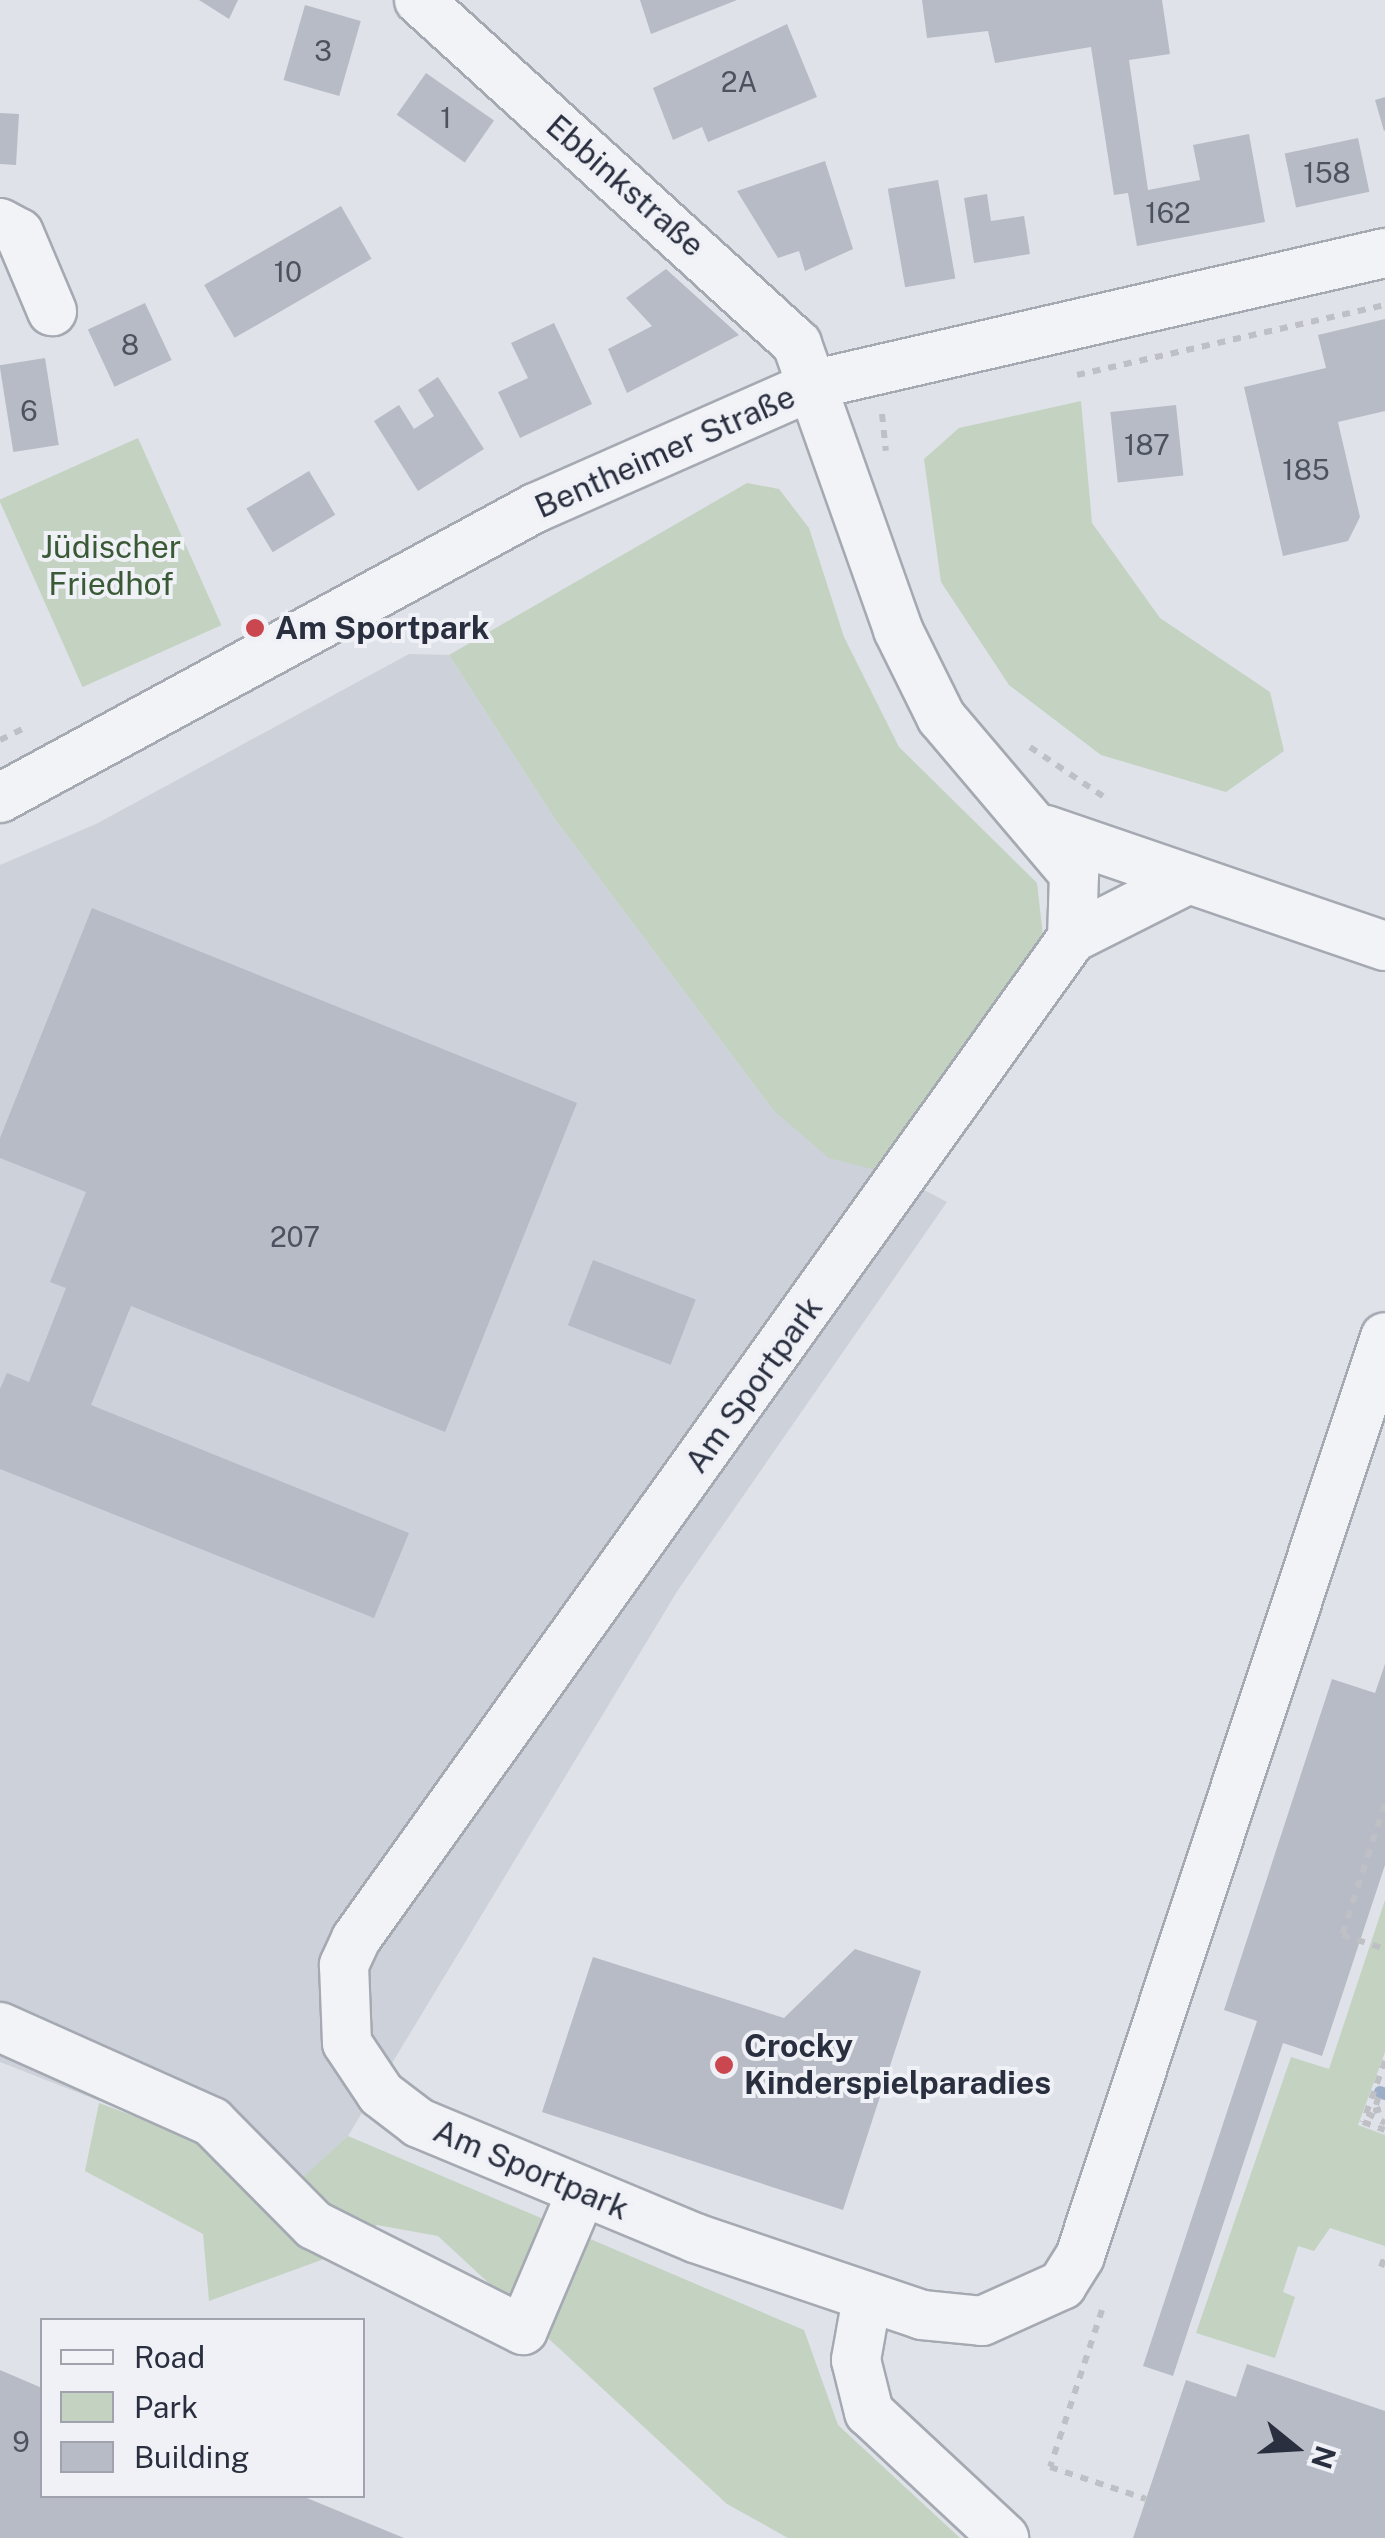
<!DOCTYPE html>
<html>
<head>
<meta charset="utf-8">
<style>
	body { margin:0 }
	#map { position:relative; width:1385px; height:2538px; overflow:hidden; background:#dfe2e8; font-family:"Public Sans",sans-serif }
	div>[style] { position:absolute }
	.built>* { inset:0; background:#cdd1da }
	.green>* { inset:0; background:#c3d2c1; transform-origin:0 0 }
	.stream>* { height:12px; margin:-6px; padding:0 6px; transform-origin:6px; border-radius:6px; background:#9badc7 }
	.building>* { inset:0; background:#b7bbc5; transform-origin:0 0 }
	.path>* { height:6px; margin-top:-3px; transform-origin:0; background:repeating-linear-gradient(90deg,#bec0c6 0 8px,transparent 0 16px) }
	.roads { filter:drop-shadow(2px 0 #a5a9b2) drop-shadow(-2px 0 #a5a9b2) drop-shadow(0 2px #a5a9b2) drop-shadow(0 -2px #a5a9b2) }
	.minor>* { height:48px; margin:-24px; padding:0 24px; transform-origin:24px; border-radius:24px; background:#f2f3f6 }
	.dots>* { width:28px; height:28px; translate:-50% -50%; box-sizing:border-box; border:5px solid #eff1f6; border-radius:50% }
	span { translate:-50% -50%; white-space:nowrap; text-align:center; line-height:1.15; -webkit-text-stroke:8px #eff1f6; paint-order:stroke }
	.number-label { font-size:28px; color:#4c5260 }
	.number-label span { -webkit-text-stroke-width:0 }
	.street-label { font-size:32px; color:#292f3f }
	.park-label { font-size:32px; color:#3a5a36 }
	.poi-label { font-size:32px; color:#292f3f; font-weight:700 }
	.left { translate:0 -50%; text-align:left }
	.legend { position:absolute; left:40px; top:2318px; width:325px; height:180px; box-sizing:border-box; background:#eff1f6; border:2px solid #a0a3ad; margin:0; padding:12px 18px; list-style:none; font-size:30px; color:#292f3f }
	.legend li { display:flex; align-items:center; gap:20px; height:50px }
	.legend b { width:50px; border:2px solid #a0a3ad }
	.north { position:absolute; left:1245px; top:2398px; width:100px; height:100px; -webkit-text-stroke:8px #eff1f6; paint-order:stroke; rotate:108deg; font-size:28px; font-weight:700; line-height:40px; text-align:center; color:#292f3f }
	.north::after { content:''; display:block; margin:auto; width:35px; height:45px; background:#292f3f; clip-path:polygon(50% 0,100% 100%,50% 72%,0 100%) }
</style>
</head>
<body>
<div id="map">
	<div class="built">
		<div style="clip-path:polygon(409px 654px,449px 655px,555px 819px,774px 1111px,947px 1202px,678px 1590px,348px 2136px,301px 2180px,0 2062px,0 865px,96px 824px)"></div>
	</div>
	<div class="green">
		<div style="clip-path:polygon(1081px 401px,1092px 523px,1160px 618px,1270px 692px,1284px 751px,1226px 792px,1101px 755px,1009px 685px,941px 582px,924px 459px,959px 428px)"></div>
		<div style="left:138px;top:438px;width:205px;height:152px;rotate:66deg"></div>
		<div style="clip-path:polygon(747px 483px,779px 489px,809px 528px,844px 637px,899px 747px,1037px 883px,1043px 936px,1035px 972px,903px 1177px,829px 1158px,774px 1111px,555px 819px,449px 655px)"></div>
		<div style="clip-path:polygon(1385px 1900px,1385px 2052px,1358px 2125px,1385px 2135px,1385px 2246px,1330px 2228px,1314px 2251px,1298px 2246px,1283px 2292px,1295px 2297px,1275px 2358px,1196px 2333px,1291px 2057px,1329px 2069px)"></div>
		<div style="clip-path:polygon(99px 2103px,301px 2179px,348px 2136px,804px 2330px,838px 2425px,960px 2538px,788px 2538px,727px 2504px,438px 2236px,377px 2225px,335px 2255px,209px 2301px,203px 2234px,85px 2171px)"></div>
	</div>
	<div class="stream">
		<div style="left:1380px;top:2092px;width:5px;rotate:22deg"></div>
	</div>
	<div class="building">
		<div style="clip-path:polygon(199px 0,238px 0,229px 19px)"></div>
		<div style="clip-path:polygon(640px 0,737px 0,651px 34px)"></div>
		<div style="clip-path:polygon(922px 0,1162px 0,1170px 54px,1129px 60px,1148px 190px,1200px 180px,1193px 145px,1249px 134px,1265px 222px,1137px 246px,1128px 193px,1114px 195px,1091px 47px,995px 63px,988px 31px,927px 38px)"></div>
		<div style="left:305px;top:5px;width:58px;height:78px;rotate:16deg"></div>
		<div style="clip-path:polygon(787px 24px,817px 97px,708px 142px,702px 127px,673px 140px,653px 88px)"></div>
		<div style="left:426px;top:73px;width:83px;height:51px;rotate:35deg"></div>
		<div style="clip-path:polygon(1385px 97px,1385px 130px,1384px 131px,1375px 100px)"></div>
		<div style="clip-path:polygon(0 113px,19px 114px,16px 165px,0 164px)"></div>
		<div style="left:1358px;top:138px;width:55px;height:75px;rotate:78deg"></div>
		<div style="clip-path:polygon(825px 161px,853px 249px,805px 271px,799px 251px,778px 258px,737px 191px)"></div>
		<div style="left:938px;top:180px;width:100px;height:51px;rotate:80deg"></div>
		<div style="clip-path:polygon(987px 194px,991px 221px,1024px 216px,1030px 254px,974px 263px,964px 198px)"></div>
		<div style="left:341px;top:206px;width:61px;height:158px;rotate:60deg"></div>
		<div style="clip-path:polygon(666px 269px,739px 335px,627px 393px,608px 349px,652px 326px,626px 298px)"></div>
		<div style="left:145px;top:303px;width:63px;height:63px;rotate:65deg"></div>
		<div style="clip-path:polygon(1385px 319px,1385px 411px,1338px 422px,1360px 517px,1348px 541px,1283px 556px,1244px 387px,1326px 368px,1318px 335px)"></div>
		<div style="clip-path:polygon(554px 323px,592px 404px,520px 438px,498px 392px,528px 378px,511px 343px)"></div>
		<div style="left:45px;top:358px;width:88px;height:46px;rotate:81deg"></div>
		<div style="clip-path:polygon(438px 377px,484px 449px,418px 491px,374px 421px,399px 405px,414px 429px,434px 416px,418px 390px)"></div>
		<div style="left:1176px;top:405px;width:71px;height:66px;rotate:84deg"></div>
		<div style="left:309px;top:471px;width:51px;height:73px;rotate:59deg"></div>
		<div style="clip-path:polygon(92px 908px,577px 1103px,445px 1432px,131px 1306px,91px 1405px,409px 1533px,374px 1618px,0 1469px,0 1389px,7px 1373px,29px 1382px,66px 1288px,50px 1282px,86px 1192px,0 1158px,0 1138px)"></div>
		<div style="left:593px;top:1260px;width:110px;height:70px;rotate:21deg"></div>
		<div style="clip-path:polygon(1385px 1664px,1385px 1865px,1322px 2056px,1283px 2043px,1173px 2376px,1143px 2366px,1257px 2021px,1224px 2010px,1332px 1679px,1375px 1693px)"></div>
		<div style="clip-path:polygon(855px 1949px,921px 1971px,843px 2210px,542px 2112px,593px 1957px,784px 2018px)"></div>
		<div style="clip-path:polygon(1247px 2364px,1385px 2411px,1385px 2538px,1133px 2538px,1186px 2380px,1236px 2397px)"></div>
		<div style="clip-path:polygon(0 2370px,42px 2388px,42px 2496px,302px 2496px,404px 2538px,0 2538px)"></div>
	</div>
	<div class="path">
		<div style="left:1077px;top:375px;width:316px;rotate:-12.8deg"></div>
		<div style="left:882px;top:414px;width:37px;rotate:84deg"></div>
		<div style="left:0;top:740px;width:25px;rotate:-26deg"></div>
		<div style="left:1030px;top:747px;width:93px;rotate:34deg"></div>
		<div style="left:1385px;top:1804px;width:138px;rotate:108.2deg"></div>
		<div style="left:1342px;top:1935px;width:45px;rotate:18deg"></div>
		<div style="left:1385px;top:2061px;width:65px;rotate:109.8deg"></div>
		<div style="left:1363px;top:2122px;width:23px;rotate:20deg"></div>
		<div style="left:1376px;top:2105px;width:14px;rotate:-73deg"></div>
		<div style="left:1381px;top:2109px;width:15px;rotate:164deg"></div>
		<div style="left:1367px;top:2113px;width:21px;rotate:29deg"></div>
		<div style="left:1381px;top:2267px;width:12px;rotate:-70deg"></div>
		<div style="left:1102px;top:2310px;width:165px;rotate:108.3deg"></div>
		<div style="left:1050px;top:2467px;width:101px;rotate:18.4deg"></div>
	</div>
	<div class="roads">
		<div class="minor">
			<div style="left:419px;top:0;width:511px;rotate:42.3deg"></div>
			<div style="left:797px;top:344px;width:303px;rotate:70.5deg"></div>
			<div style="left:898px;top:630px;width:97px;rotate:63.7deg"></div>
			<div style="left:941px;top:717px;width:206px;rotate:49.7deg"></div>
			<div style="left:1074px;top:874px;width:64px;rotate:91.8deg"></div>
			<div style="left:0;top:223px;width:21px;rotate:28deg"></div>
			<div style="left:19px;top:233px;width:85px;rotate:67.1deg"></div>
			<div style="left:0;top:798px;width:609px;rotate:-28.46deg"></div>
			<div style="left:535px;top:508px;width:307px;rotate:-23.8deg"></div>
			<div style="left:816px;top:384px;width:584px;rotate:-12.97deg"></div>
			<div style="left:1046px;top:830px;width:358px;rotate:18.9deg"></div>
			<div style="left:1189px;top:879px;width:131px;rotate:153.2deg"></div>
			<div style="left:1072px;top:938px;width:1231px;rotate:125.58deg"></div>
			<div style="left:356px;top:1939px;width:29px;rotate:115deg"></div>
			<div style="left:344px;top:1965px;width:78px;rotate:87.8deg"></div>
			<div style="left:347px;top:2043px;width:61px;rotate:56.3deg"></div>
			<div style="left:381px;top:2094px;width:48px;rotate:37.3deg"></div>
			<div style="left:419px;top:2123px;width:299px;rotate:22.6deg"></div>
			<div style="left:695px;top:2238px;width:240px;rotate:18.7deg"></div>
			<div style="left:922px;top:2315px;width:60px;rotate:5.7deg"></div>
			<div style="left:982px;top:2321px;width:88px;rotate:-24.2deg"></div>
			<div style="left:1062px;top:2285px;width:34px;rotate:-58deg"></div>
			<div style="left:1080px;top:2256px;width:968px;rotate:-71.64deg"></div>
			<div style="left:0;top:2027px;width:232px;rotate:24.1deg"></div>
			<div style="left:212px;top:2122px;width:145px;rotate:45.3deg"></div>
			<div style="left:314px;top:2225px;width:234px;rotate:26.7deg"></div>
			<div style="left:523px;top:2330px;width:151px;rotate:-67deg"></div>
			<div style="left:867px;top:2298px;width:63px;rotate:100.1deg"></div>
			<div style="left:856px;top:2360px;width:54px;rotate:76deg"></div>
			<div style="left:869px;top:2412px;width:185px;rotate:43deg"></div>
		</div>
	</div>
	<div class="dots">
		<div style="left:255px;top:628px;background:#ca474f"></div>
		<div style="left:724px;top:2065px;background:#ca474f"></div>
	</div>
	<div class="number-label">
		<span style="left:323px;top:51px">3</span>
		<span style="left:739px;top:82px">2A</span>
		<span style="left:446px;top:118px">1</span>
		<span style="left:1327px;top:173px">158</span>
		<span style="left:1168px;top:213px">162</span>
		<span style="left:288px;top:272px">10</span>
		<span style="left:130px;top:345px">8</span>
		<span style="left:29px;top:411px">6</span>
		<span style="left:1147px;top:445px">187</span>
		<span style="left:1306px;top:470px">185</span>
		<span style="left:295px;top:1237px">207</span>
		<span style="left:21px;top:2442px">9</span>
	</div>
	<div class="street-label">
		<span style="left:625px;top:186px;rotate:41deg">Ebbinkstraße</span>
		<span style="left:665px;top:452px;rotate:-24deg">Bentheimer Straße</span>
		<span style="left:754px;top:1385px;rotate:-54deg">Am Sportpark</span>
		<span style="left:531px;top:2170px;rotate:23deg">Am Sportpark</span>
	</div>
	<div class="park-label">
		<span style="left:111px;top:566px">Jüdischer<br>Friedhof</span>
	</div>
	<div class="poi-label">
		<span class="left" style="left:275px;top:628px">Am Sportpark</span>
		<span class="left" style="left:744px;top:2065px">Crocky<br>Kinderspielparadies</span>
	</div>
	<ul class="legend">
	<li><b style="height:12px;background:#f2f3f6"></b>Road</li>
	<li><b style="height:28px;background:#c3d2c1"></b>Park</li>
	<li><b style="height:28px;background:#b7bbc5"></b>Building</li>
	</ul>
	<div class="north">N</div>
</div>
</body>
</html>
